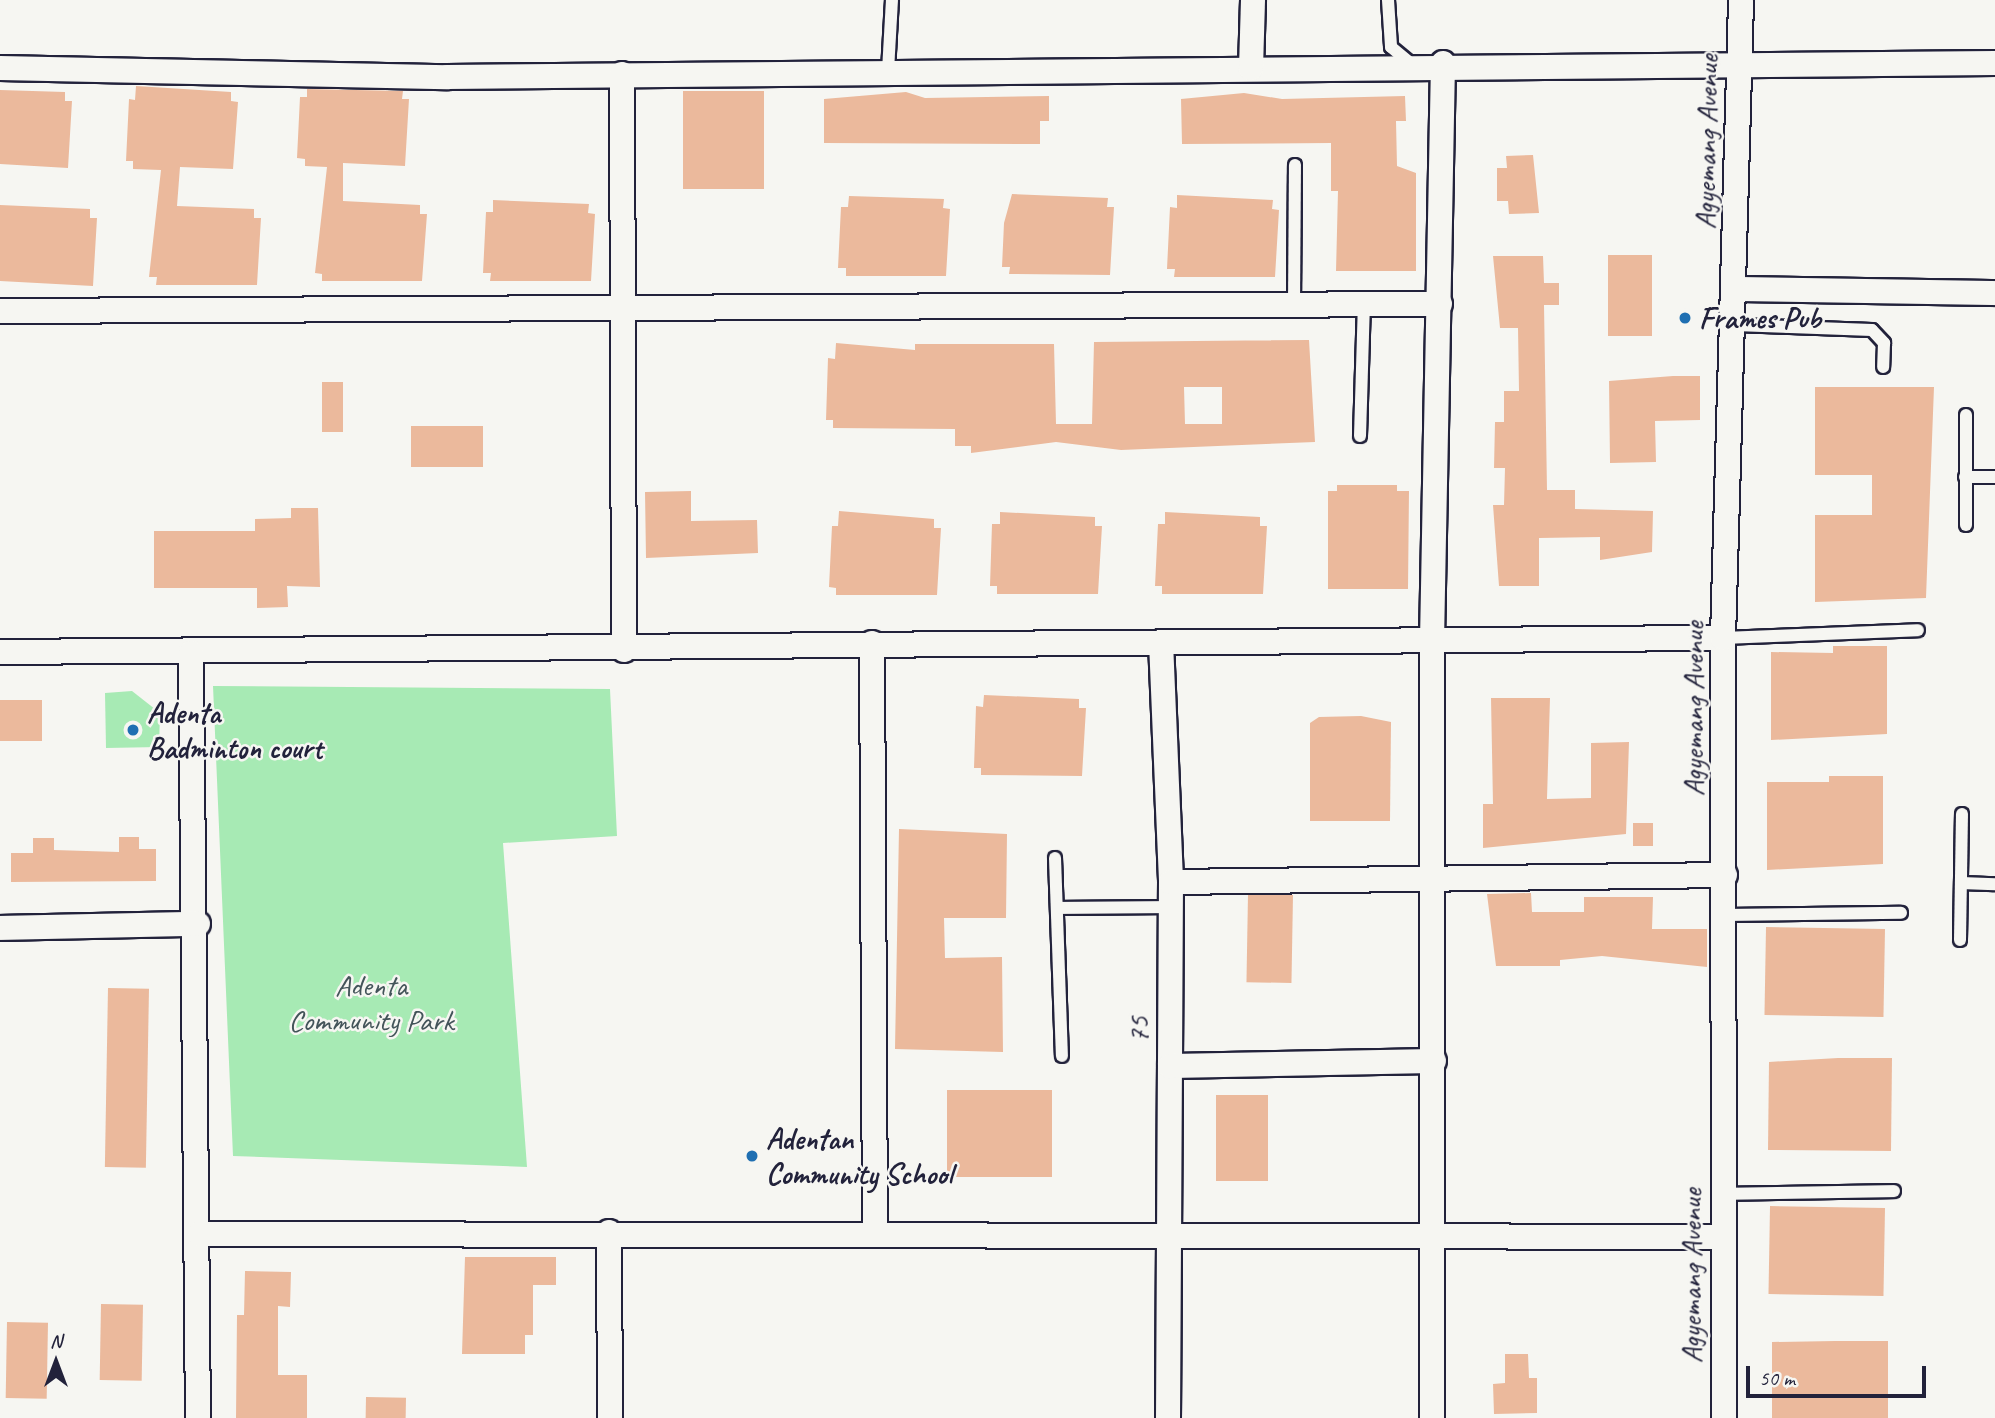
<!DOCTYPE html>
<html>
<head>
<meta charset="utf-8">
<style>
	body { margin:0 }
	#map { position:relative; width:1995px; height:1418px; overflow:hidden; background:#f6f6f2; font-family:Caveat,sans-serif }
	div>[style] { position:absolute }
	.green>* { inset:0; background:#a7eab4 }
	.building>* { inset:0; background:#ebb99c; transform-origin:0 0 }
	.roads { filter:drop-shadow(2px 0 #22223b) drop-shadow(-2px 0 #22223b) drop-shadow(0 2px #22223b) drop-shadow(0 -2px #22223b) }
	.lane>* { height:12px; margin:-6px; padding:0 6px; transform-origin:6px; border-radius:6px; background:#f6f6f2 }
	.street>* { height:24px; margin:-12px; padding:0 12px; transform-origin:12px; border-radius:12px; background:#f6f6f2 }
	.dots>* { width:19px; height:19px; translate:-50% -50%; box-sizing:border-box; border:4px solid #f6f6f2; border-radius:50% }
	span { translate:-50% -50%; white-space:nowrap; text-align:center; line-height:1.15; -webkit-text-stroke:5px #f6f6f2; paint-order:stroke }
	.street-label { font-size:30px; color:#22223b }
	.poi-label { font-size:30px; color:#22223b; font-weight:700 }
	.left { translate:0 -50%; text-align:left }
	.park-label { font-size:30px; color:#435459 }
	.north { position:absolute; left:21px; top:1327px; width:70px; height:70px; -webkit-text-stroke:5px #f6f6f2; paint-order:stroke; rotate:0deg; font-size:19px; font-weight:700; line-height:28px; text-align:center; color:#22223b }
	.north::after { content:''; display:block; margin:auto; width:24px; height:32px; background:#22223b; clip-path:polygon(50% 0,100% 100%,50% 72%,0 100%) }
	.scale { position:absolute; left:1746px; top:1366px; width:180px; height:32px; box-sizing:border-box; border:4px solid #22223b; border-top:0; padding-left:9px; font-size:21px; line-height:24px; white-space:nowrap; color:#22223b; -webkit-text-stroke:5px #f6f6f2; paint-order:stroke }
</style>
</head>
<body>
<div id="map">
	<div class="green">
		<div style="clip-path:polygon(213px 686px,610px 689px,617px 836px,503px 843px,527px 1167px,233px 1156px)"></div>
		<div style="clip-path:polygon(132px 691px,160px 713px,159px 747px,106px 748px,105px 693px)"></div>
	</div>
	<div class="building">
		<div style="clip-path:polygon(136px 86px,231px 92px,231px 101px,238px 102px,233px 169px,180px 167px,177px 206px,254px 209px,254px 218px,261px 218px,257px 285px,156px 285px,157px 277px,149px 277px,161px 170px,133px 169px,133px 161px,126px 161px,129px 99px,135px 100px)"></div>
		<div style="clip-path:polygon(307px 89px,403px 91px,402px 99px,409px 99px,405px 166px,343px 163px,343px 201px,420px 205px,420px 214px,427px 214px,422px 281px,322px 281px,322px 274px,315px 273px,327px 167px,305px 166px,305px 159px,297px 158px,300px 97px,307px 97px)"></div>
		<div style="clip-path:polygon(0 90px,65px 92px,65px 101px,72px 101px,68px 168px,0 164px)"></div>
		<div style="left:683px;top:91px;width:81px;height:98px"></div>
		<div style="clip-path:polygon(906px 92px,925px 98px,1049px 96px,1049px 121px,1040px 121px,1040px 144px,824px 143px,824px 99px)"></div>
		<div style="clip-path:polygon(1244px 93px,1282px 99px,1405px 96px,1406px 121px,1396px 121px,1397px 166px,1416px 173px,1416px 271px,1336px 271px,1338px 191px,1331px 191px,1331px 143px,1182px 144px,1181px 99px)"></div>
		<div style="clip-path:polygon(1533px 155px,1539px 213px,1509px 214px,1508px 201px,1497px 201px,1497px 168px,1507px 168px,1506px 156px)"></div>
		<div style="clip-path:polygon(1012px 194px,1108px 198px,1107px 207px,1114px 207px,1110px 275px,1009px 274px,1010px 267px,1002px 267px,1004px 223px)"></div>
		<div style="clip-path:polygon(1177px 195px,1273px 200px,1272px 209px,1279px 210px,1275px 277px,1174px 277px,1175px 269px,1167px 269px,1170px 207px,1177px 208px)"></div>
		<div style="clip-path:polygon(849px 196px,944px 199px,943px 208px,950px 209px,946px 276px,846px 276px,846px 268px,838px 268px,841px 207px,848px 207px)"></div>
		<div style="clip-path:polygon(493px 200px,589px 204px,588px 213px,595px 214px,591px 281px,490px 281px,491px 273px,483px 273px,486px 212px,493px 212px)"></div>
		<div style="clip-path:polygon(0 205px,90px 209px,90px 218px,97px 218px,93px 286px,0 281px)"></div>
		<div style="left:1608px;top:255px;width:44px;height:81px"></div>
		<div style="clip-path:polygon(1493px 256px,1543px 256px,1544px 283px,1559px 283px,1559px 305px,1544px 305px,1547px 490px,1575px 490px,1575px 509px,1653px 511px,1652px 552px,1600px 560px,1600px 537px,1539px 538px,1539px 586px,1499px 586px,1493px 505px,1504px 505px,1505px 468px,1494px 468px,1495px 422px,1504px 422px,1504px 391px,1519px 391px,1518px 328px,1500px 328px)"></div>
		<div style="clip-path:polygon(evenodd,1309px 340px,1315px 442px,1121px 450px,1056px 442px,971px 453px,971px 446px,955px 446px,955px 429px,833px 428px,833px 420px,826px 420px,828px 358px,835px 359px,836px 343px,915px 350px,915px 344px,1054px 344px,1056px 424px,1092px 424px,1094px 342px,1309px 340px,1184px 387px,1222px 387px,1222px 424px,1185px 424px,1184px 387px)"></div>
		<div style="clip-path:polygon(1673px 376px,1700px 376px,1700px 420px,1655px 421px,1656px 462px,1610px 463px,1609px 381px)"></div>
		<div style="left:322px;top:382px;width:21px;height:50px"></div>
		<div style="clip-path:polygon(1815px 387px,1934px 387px,1926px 598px,1815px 602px,1815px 515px,1872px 515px,1872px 475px,1815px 475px)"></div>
		<div style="left:411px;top:426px;width:72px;height:41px"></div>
		<div style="clip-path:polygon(1337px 485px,1397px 485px,1397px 491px,1409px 491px,1408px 589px,1328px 589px,1328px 491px,1337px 491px)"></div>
		<div style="clip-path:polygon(691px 491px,691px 521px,757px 520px,758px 553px,646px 558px,645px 492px)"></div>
		<div style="clip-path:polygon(291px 508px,318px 508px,320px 587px,287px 586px,288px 607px,257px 608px,257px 588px,154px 588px,154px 531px,255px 531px,255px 519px,291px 518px)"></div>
		<div style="clip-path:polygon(839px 511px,934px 519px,934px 528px,941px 528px,937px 595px,836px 595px,836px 588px,829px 587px,832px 526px,838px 526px)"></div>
		<div style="clip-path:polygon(1000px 512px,1095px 517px,1095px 526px,1102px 526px,1098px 594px,997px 594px,997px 586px,990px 586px,992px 524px,1000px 524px)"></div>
		<div style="clip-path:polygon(1165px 512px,1260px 517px,1260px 526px,1267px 526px,1263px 594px,1162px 594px,1162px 586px,1155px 586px,1158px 524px,1165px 524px)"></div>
		<div style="clip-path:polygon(1833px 646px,1887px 646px,1887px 734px,1771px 740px,1771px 652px,1833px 653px)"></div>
		<div style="clip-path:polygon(984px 695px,1079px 699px,1079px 708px,1086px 708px,1082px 776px,981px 775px,981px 768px,974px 768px,976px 706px,983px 707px)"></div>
		<div style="clip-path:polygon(1491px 698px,1550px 698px,1547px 799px,1591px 798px,1591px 743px,1629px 742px,1626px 834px,1483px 848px,1483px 804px,1493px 804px)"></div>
		<div style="left:0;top:700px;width:42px;height:41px"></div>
		<div style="clip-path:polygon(1361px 716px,1391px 722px,1390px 821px,1310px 821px,1310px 723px,1319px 717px)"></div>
		<div style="clip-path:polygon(1829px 776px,1883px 776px,1883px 864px,1767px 870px,1767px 782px,1829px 782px)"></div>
		<div style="left:1633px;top:823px;width:20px;height:23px"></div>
		<div style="clip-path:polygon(899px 829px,1007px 834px,1006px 918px,944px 918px,945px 958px,1002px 957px,1003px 1052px,895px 1049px)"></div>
		<div style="clip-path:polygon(119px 837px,139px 837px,139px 849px,156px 849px,156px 881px,11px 882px,11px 853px,33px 853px,33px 838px,54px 838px,54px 850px,119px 852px)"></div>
		<div style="clip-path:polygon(1531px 893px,1532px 912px,1584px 912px,1584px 897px,1653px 897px,1652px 929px,1707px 929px,1707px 967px,1602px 956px,1560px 960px,1560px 966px,1496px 966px,1487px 894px)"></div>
		<div style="left:1293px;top:895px;width:88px;height:45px;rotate:91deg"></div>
		<div style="left:1885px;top:929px;width:88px;height:119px;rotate:91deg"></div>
		<div style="left:108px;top:988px;width:41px;height:179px;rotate:1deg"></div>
		<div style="clip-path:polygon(1838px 1058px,1892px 1058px,1891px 1151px,1768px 1150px,1769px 1062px)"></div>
		<div style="left:947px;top:1090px;width:105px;height:87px"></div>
		<div style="left:1216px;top:1095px;width:52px;height:86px"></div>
		<div style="left:1885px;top:1208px;width:88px;height:115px;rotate:91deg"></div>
		<div style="clip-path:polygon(465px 1257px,556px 1257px,556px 1285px,533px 1285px,533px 1335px,525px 1335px,525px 1354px,462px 1354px)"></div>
		<div style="clip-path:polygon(245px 1271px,291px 1272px,290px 1307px,278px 1306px,278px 1375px,307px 1375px,307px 1418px,236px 1418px,237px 1315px,244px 1315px)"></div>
		<div style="left:101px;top:1304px;width:42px;height:76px;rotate:1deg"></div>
		<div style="left:7px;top:1322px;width:41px;height:76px;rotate:1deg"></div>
		<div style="clip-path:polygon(1835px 1341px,1888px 1341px,1888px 1418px,1772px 1418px,1772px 1342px)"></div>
		<div style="clip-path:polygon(1505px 1354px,1528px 1354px,1529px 1378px,1537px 1378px,1537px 1413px,1494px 1414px,1493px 1384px,1505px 1383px)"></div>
		<div style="left:366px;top:1397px;width:40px;height:21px;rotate:1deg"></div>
	</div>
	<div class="roads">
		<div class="lane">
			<div style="left:1388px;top:0;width:47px;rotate:86.3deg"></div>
			<div style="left:1391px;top:47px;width:26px;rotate:40deg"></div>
			<div style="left:888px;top:71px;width:71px;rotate:-86.8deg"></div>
			<div style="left:1294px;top:305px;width:140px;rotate:-89.6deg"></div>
			<div style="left:1735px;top:325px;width:137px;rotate:2.1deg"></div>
			<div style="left:1872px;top:330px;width:18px;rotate:47deg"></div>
			<div style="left:1884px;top:343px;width:24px;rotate:92deg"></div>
			<div style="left:1966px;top:415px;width:110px;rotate:90deg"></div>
			<div style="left:1360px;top:436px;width:131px;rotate:-88.3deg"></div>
			<div style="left:1965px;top:477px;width:30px"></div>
			<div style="left:1723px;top:638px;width:195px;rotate:-2.3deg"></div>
			<div style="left:1055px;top:858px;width:198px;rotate:88deg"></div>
			<div style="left:1961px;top:883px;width:34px;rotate:2deg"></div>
			<div style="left:1057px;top:908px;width:113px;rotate:-0.5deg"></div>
			<div style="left:1725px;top:915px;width:176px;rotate:-0.7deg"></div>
			<div style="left:1960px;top:940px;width:126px;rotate:-89.1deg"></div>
			<div style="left:1722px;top:1194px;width:172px;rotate:-1deg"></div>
		</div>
		<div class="street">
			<div style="left:0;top:68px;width:447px;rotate:1.2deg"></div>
			<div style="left:447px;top:77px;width:1548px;rotate:-0.52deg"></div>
			<div style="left:1251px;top:68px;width:68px;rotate:-88.3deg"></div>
			<div style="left:622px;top:74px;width:576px;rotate:89.8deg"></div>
			<div style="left:1736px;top:289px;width:259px;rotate:0.9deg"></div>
			<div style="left:0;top:311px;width:1440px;rotate:-0.28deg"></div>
			<div style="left:1161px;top:642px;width:240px;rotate:87.6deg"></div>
			<div style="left:1171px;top:882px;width:536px;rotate:90.32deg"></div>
			<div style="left:872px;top:643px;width:590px;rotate:89.71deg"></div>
			<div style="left:0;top:652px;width:1723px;rotate:-0.47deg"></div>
			<div style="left:191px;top:653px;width:765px;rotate:89.48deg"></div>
			<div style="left:1171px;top:882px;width:554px;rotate:-0.72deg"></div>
			<div style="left:0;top:928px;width:198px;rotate:-1.2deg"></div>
			<div style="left:1170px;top:1066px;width:264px;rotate:-1.1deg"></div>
			<div style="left:609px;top:1232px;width:186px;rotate:89.7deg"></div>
			<div style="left:200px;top:1234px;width:1521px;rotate:0.11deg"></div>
			<div style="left:1432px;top:1418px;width:777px;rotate:-90deg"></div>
			<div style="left:1432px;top:641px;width:578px;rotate:-88.91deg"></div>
			<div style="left:1724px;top:1418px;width:780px;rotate:-90.07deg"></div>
			<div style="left:1723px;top:638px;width:638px;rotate:-88.38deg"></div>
		</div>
	</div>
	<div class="dots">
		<div style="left:1685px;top:318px;background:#1f6fb2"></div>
		<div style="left:133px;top:730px;background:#1f6fb2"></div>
		<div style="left:752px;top:1156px;background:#1f6fb2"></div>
	</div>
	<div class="street-label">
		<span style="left:1706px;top:142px;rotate:-89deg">Agyemang Avenue</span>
		<span style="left:1693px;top:709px;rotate:-90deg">Agyemang Avenue</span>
		<span style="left:1138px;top:1030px;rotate:-90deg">75</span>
		<span style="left:1691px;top:1276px;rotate:-90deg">Agyemang Avenue</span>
	</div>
	<div class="poi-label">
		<span class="left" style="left:1699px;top:318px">Frames Pub</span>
		<span class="left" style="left:147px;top:730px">Adenta<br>Badminton court</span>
		<span class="left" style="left:766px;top:1156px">Adentan<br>Community School</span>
	</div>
	<div class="park-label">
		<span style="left:371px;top:1002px">Adenta<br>Community Park</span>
	</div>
	<div class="north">N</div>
	<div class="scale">50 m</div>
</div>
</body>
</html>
